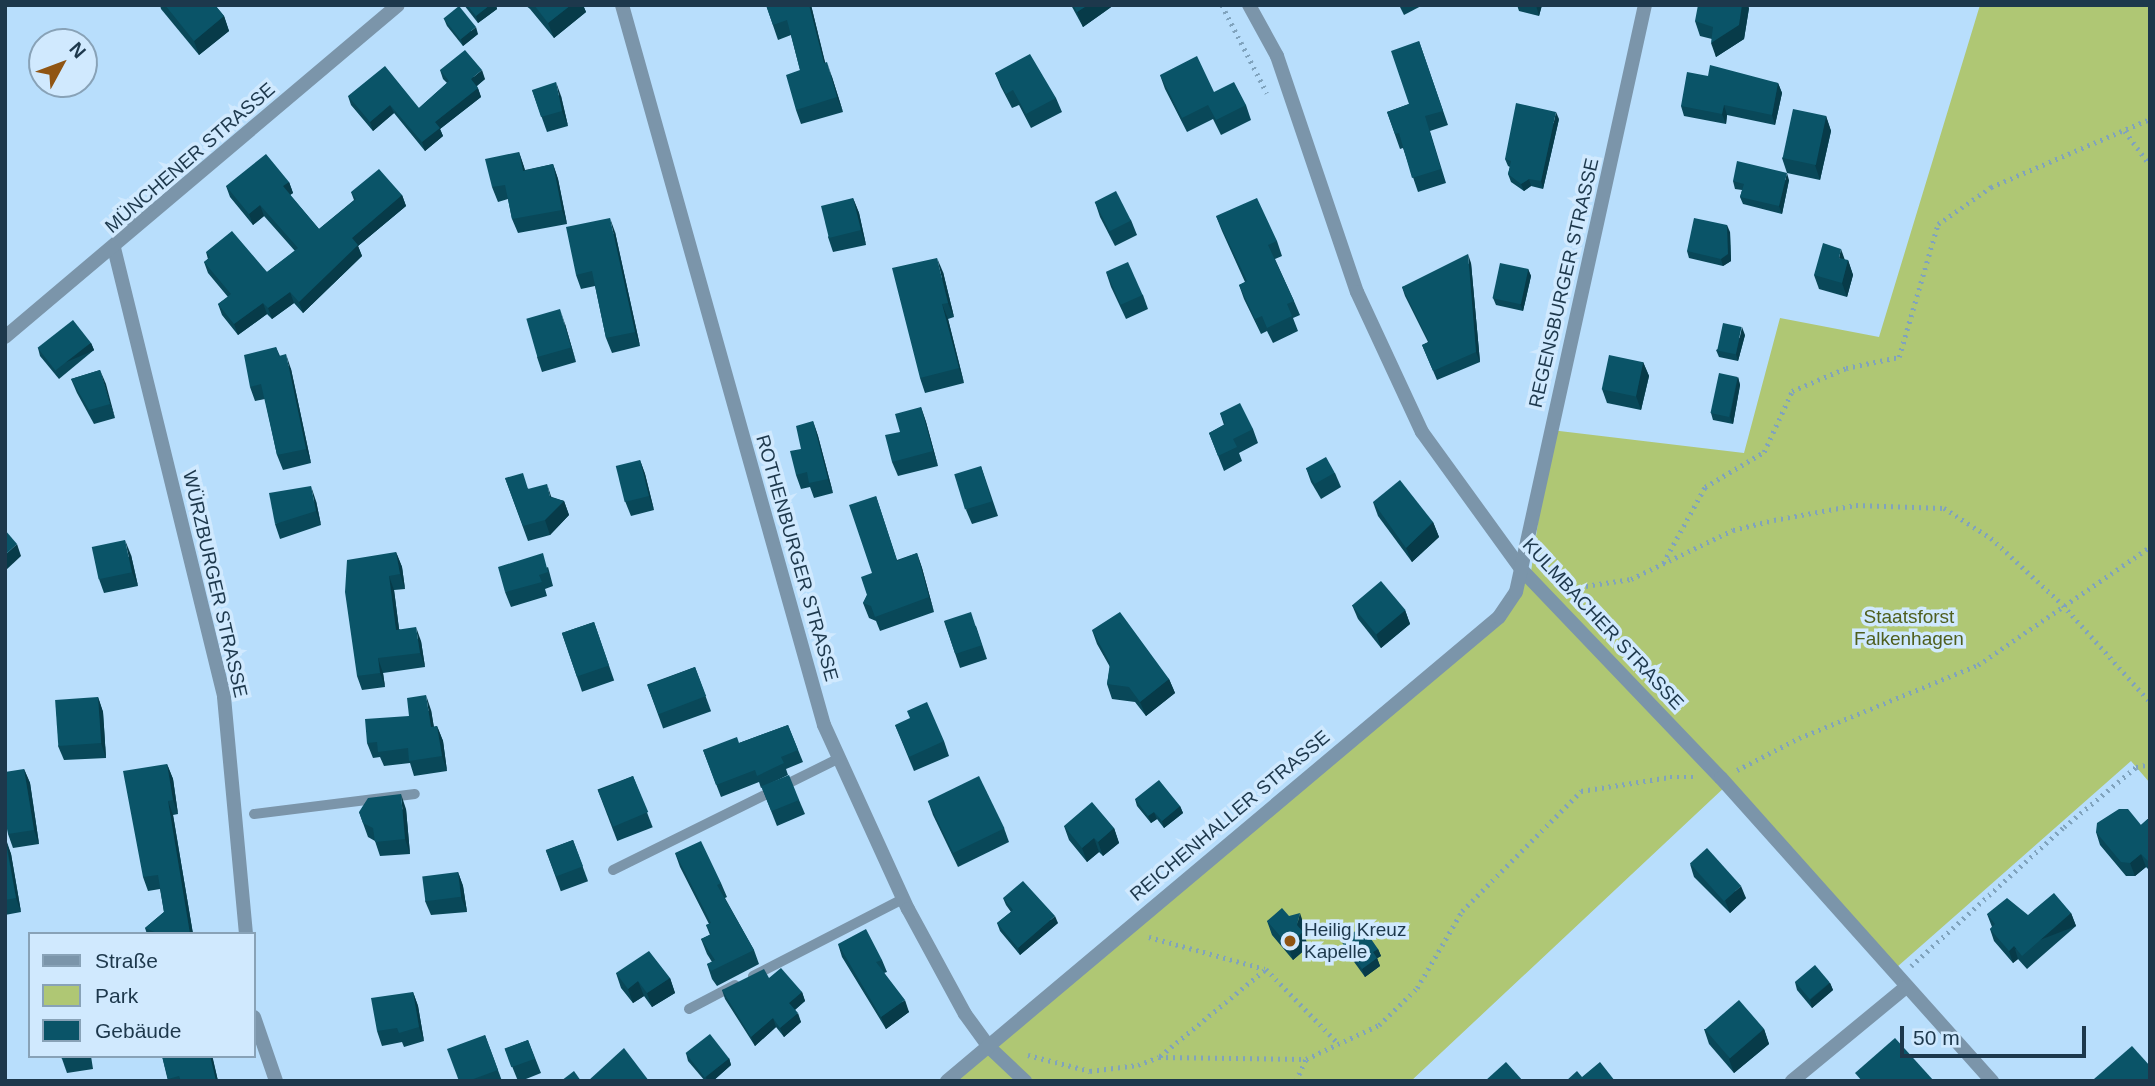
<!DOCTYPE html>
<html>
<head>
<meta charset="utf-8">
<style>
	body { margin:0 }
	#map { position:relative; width:2155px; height:1086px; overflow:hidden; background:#b8defc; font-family:Arial,sans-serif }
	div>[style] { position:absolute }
	.green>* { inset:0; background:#afc774 }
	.path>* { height:4.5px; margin-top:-2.25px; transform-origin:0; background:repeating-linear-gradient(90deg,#80a3bd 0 2px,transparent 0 7px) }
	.service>* { height:10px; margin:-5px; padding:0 5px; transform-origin:5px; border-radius:5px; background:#7b95aa }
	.minor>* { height:14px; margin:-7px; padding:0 7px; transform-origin:7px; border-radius:7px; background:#7b95aa }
	.wall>* { inset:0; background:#094859; transform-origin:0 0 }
	.shaded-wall>* { inset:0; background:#073b49; transform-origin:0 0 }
	.building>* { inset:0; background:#0a5468; transform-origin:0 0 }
	.dots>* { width:19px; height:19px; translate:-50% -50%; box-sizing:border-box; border:4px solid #d0e9fe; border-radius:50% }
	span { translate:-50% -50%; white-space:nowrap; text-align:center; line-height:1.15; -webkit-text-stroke:7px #d0e9fe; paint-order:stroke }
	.street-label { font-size:19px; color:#1d384c }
	.park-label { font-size:19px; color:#4f5f1f }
	.poi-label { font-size:19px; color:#1d384c }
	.left { translate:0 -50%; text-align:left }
	.frame { position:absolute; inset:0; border:7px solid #1d384c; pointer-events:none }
	.legend { position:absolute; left:28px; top:932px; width:228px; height:126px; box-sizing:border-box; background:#d0e9fe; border:2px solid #88a2b7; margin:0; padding:9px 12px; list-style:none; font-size:21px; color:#1d384c }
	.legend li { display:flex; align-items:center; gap:14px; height:35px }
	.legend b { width:35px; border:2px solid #88a2b7 }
	.north { position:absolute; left:28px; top:28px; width:70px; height:70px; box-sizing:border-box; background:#d0e9fe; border:2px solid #88a2b7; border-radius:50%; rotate:49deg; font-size:19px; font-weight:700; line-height:28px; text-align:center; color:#1d384c }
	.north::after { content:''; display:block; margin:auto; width:24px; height:32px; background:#905513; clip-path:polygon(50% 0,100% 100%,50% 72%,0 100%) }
	.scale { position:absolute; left:1900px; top:1026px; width:186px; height:32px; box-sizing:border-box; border:4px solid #1d384c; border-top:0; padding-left:9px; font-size:21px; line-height:24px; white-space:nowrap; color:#1d384c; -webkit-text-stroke:5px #d0e9fe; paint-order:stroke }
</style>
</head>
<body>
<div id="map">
	<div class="green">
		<div style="clip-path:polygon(1980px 5px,2150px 5px,2150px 783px,2131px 761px,1897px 967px,1727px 785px,1411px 1081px,938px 1081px,1499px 619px,1531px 572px,1551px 430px,1744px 453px,1780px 318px,1879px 337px)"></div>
	</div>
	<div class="path">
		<div style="left:1222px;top:5px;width:99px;rotate:62.9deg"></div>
		<div style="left:2125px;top:131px;width:42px;rotate:53.7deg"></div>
		<div style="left:1663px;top:563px;width:87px;rotate:-61.1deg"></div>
		<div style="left:1705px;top:487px;width:69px;rotate:-30.7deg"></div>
		<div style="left:1764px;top:452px;width:67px;rotate:-65.3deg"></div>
		<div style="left:1792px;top:391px;width:59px;rotate:-23.1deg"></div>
		<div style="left:1846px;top:368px;width:54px;rotate:-11.7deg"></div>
		<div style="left:1899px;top:357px;width:139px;rotate:-73.7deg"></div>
		<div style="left:1938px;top:224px;width:65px;rotate:-34.9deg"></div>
		<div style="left:1991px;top:187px;width:173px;rotate:-23.2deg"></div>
		<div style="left:1565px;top:589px;width:67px;rotate:-8.6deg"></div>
		<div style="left:1631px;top:579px;width:113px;rotate:-25.7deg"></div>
		<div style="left:1733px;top:530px;width:42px;rotate:-13.7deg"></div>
		<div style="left:1774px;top:520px;width:83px;rotate:-10.4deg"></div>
		<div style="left:1856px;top:505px;width:88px;rotate:2deg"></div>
		<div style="left:1944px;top:508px;width:56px;rotate:32.6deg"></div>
		<div style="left:1991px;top:538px;width:98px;rotate:42.9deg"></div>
		<div style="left:2063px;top:605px;width:130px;rotate:48.1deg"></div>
		<div style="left:1737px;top:770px;width:70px;rotate:-27.3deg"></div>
		<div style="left:1799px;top:738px;width:193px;rotate:-22.2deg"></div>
		<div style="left:1978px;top:665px;width:209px;rotate:-34.5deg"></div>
		<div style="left:1149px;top:937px;width:120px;rotate:15.4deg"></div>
		<div style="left:1911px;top:966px;width:207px;rotate:-42.3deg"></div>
		<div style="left:2064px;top:827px;width:94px;rotate:-39.8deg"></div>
		<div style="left:2136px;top:767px;width:14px;rotate:-12deg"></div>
		<div style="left:1028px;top:1055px;width:64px;rotate:14.5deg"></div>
		<div style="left:1090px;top:1071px;width:48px;rotate:-7.1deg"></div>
		<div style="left:1138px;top:1065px;width:22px;rotate:-21deg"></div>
		<div style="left:1159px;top:1057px;width:147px;rotate:0.8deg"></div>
		<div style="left:1306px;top:1059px;width:81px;rotate:-25deg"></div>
		<div style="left:1379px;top:1025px;width:53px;rotate:-44.2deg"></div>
		<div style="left:1417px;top:988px;width:89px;rotate:-59.7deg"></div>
		<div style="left:1462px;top:911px;width:169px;rotate:-45.2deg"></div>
		<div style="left:1581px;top:791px;width:90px;rotate:-8.9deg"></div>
		<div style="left:1670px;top:777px;width:25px"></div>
		<div style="left:1160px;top:1056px;width:137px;rotate:-39.4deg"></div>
		<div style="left:1266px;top:969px;width:105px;rotate:45.8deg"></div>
		<div style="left:1296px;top:1081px;width:24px;rotate:-66deg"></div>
	</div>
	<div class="service">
		<div style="left:254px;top:814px;width:162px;rotate:-7.1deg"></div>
		<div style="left:613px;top:870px;width:251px;rotate:-26.3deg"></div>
		<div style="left:753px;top:976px;width:169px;rotate:-27.2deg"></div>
		<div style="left:689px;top:1009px;width:52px;rotate:-27.6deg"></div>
	</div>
	<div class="minor">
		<div style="left:622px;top:5px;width:748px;rotate:74.33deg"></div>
		<div style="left:824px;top:725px;width:202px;rotate:65.5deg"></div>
		<div style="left:908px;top:909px;width:119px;rotate:61.5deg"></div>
		<div style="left:965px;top:1014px;width:41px;rotate:54deg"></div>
		<div style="left:989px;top:1047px;width:50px;rotate:43.4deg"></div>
		<div style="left:1249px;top:5px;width:58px;rotate:61.2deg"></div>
		<div style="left:1277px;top:56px;width:249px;rotate:71.3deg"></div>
		<div style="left:1357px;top:292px;width:154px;rotate:65.1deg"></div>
		<div style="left:1422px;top:432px;width:169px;rotate:54.1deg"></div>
		<div style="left:1521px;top:569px;width:289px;rotate:46.3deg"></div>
		<div style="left:1721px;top:778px;width:407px;rotate:48.2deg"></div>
		<div style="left:114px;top:248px;width:462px;rotate:76.2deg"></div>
		<div style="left:224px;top:697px;width:238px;rotate:84.7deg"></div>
		<div style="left:5px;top:337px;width:514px;rotate:-40.19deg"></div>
		<div style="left:254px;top:1017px;width:68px;rotate:71deg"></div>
		<div style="left:947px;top:1081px;width:721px;rotate:-40.05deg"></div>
		<div style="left:1499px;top:617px;width:30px;rotate:-56deg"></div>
		<div style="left:1516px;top:592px;width:601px;rotate:-77.61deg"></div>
		<div style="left:1792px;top:1081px;width:148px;rotate:-39.5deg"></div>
	</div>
	<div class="wall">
		<div style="clip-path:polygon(160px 5px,215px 5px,224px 16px,229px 31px,199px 55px,161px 9px)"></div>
		<div style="clip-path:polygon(464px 5px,496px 5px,497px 9px,478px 23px)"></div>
		<div style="clip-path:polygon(525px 5px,583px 5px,586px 12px,554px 38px,530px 9px)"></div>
		<div style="clip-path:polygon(766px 5px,811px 5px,825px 63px,832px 77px,843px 112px,801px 124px,796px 110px,800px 70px,791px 35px,778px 40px)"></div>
		<div style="clip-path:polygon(1071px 5px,1114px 5px,1083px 27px)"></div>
		<div style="clip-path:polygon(1399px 5px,1423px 5px,1404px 15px)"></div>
		<div style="clip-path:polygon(1517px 5px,1542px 5px,1539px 16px,1519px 11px)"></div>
		<div style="clip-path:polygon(1749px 8px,1744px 39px,1716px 57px,1712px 39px,1700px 36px,1695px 21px)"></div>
		<div style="clip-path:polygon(444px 19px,478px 34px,463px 46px,447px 26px)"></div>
		<div style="clip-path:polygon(1419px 41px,1448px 125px,1430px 131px,1446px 183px,1418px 192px,1403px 148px,1400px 149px,1387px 112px,1409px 104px)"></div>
		<div style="clip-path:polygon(440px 70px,485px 79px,477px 86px,481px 97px,440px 129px,443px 136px,425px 151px,394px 113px,373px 131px,351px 105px,348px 96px,419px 108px,447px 83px,443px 79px)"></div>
		<div style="clip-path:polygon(995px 73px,1056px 98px,1062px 112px,1031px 128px,1019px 105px,1012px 108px,1001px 87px)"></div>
		<div style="clip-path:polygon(1160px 75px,1246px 105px,1251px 120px,1221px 135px,1213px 119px,1187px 132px,1165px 89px)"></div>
		<div style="clip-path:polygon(1708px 76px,1778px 83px,1782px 93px,1775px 125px,1727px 115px,1726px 124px,1684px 116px,1681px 106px)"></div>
		<div style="clip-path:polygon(532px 90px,561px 96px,568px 126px,547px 132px)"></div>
		<div style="clip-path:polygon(1826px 116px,1831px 131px,1820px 180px,1787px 173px,1782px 158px)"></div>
		<div style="clip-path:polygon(1559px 119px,1543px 189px,1531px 186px,1524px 191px,1511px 182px,1508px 174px,1510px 167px,1508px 166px,1505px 159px)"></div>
		<div style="clip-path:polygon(519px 152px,525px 170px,553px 164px,558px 179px,567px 224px,518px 233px,512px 219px,508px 199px,498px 202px,492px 187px)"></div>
		<div style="clip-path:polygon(1789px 180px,1782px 214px,1743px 204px,1740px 197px,1742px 190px,1735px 189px,1733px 181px)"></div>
		<div style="clip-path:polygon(289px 182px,293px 193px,290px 195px,319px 229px,354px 200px,351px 192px,402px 195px,406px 206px,358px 246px,362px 256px,303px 313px,294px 303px,272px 319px,267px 314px,238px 335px,222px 315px,218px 304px,228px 297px,208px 273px,204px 262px,208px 259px,206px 252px,267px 272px,295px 251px,264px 216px,253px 225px,230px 197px,226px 186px)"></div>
		<div style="clip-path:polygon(853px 198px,859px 213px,866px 245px,833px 252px,828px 237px)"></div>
		<div style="clip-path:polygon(1095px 202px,1131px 220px,1137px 235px,1115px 246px,1100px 217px)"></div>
		<div style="clip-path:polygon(1216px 216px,1277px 241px,1282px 256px,1275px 259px,1294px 301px,1300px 315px,1293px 318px,1298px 331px,1273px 343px,1267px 331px,1261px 334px,1244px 299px,1239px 285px,1245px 282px,1222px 231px)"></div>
		<div style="clip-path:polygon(615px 232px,640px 346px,612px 353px,606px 338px,595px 286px,581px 289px,576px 275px)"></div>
		<div style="clip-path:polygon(1730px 232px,1731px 261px,1723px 266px,1689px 258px,1687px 251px)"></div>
		<div style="clip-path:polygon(1848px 260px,1853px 275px,1847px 297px,1819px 289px,1814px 275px)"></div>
		<div style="clip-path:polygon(1471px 263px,1480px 362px,1437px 380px,1422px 345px,1428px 342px,1405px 296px,1402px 287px)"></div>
		<div style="clip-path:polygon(1528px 269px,1531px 276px,1523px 311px,1496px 305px,1493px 298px)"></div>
		<div style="clip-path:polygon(943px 272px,954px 317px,948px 319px,964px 383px,925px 393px,920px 378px)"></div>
		<div style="clip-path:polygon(1106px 272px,1143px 295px,1148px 309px,1126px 319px,1111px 287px)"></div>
		<div style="clip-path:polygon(565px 324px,576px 362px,542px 372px,537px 357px)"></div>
		<div style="clip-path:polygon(1745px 335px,1738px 361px,1719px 357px,1716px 350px)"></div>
		<div style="clip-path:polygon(91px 343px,94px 350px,59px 379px,40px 356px,38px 348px)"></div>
		<div style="clip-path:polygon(276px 347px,280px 356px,291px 369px,311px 463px,283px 470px,277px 455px,265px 399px,255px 401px,250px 387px)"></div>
		<div style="clip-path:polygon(1643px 362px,1649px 376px,1641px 410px,1607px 403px,1602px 389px)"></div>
		<div style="clip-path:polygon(100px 370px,115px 418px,94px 424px,77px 393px,71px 379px)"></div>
		<div style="clip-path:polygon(1738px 377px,1740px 385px,1733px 424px,1713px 420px,1711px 413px)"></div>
		<div style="clip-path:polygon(921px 407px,926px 422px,938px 466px,898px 476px,892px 462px,900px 432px)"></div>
		<div style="clip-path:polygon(1220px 413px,1253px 429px,1258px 443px,1239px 453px,1242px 461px,1224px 471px,1209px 433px,1224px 425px)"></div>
		<div style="clip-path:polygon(813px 421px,818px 436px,833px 493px,814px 498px,810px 487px,801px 489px,796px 475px,801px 449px)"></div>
		<div style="clip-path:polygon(640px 460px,645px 474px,654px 510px,631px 516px,625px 501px)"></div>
		<div style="clip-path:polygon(981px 466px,998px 516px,972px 524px,966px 510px)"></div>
		<div style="clip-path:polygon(1306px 468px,1335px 473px,1341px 487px,1321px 499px,1311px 482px)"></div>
		<div style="clip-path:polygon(505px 478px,529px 489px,552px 497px,564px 501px,569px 515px,550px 535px,528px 541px)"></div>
		<div style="clip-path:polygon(876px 496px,897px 560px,917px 553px,922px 568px,934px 612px,880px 631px,876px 621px,869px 618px,863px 603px,867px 595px,872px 573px)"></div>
		<div style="clip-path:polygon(316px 501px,321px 525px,280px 539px,275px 524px)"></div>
		<div style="clip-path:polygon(1373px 502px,1433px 522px,1439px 537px,1412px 562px,1378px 516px)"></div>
		<div style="clip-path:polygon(396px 552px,402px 567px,405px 589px,394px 590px,399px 629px,421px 641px,425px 667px,383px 673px,385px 687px,362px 690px,357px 676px)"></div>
		<div style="clip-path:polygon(131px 555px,138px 586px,104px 593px,99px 579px)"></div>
		<div style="clip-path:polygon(548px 567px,553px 586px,545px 589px,547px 596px,511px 607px,505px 592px)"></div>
		<div style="clip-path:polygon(1352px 605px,1405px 610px,1410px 624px,1381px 648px,1358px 619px)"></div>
		<div style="clip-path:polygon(944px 621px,976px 626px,987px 659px,960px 668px)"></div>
		<div style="left:594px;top:622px;width:62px;height:34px;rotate:71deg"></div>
		<div style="clip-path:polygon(1092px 630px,1169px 679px,1175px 693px,1146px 716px,1135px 702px,1112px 699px,1107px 684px,1110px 667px,1097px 644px)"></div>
		<div style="left:695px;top:667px;width:47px;height:51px;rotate:70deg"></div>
		<div style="clip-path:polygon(98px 697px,103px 712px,106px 758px,64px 760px,58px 746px)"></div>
		<div style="clip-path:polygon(431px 710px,434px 727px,437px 726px,443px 741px,447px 771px,414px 776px,410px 763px,384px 766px,380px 757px,373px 758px,367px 743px,409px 716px)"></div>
		<div style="clip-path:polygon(788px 725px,803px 762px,786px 769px,788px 775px,761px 788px,759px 782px,721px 797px,703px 750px,739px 743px)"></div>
		<div style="clip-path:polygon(895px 725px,944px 741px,949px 756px,914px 771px)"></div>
		<div style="clip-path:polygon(167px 764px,173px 779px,178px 814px,173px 815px,193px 934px,147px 934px,145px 928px,164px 912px,160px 889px,148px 891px,143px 877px)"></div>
		<div style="clip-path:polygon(24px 769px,30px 783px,39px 844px,13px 848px,8px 834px)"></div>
		<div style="left:633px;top:776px;width:55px;height:38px;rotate:69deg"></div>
		<div style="clip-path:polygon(762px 788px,799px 800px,805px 814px,777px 826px)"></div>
		<div style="clip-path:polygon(1135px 799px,1180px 806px,1183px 813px,1164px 828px,1157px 819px,1151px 823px,1137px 806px)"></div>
		<div style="clip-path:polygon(928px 801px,1004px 828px,1009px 842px,958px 867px,933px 815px)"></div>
		<div style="clip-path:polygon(406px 809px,410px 854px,380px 856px,375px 841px,368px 837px,359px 812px)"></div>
		<div style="clip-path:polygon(2150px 817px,2150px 871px,2146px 867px,2135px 876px,2126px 876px,2100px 845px,2096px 832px,2141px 825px)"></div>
		<div style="clip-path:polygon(1064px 826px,1114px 828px,1119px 843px,1103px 856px,1099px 852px,1087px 862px,1069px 840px)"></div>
		<div style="clip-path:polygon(5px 839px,11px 854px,21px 912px,5px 915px)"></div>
		<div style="left:573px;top:840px;width:44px;height:29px;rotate:70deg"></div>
		<div style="clip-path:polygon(675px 853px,721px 883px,727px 897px,725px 898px,754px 950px,759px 964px,717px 986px,712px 979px,707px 964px,712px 962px,707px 954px,701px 939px,710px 935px,706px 925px,709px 924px,680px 867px)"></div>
		<div style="clip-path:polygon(1690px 864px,1746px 898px,1730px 913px,1694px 877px)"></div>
		<div style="clip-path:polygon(458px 872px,463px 886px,467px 912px,431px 915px,425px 901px)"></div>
		<div style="clip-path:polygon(1003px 898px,1058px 923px,1020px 955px,1000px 931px,997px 923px,1011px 912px,1006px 905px)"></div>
		<div style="clip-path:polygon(2071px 913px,2076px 926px,2027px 969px,2018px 959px,2013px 963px,1994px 941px,1990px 929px,1992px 927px,1987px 914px,2028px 915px)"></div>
		<div style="clip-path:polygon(1289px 916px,1305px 928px,1304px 933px,1308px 947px,1293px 960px,1272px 935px,1267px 921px)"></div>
		<div style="clip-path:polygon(1342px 941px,1378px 949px,1381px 956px,1377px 958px,1380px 966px,1365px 977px,1344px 948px)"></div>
		<div style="clip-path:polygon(838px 944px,882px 960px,887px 972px,884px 973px,909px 1012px,886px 1029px,842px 957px)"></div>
		<div style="clip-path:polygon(616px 973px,670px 978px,675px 993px,652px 1007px,644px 996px,633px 1003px,621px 988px)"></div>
		<div style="clip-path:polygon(769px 978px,802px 992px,805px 1001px,795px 1010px,801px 1022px,784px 1037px,776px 1027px,755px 1046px,725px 999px,722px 990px)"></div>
		<div style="clip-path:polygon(1795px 982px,1830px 983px,1833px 990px,1812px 1008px,1797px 990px)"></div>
		<div style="clip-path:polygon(413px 992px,418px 1006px,424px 1041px,404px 1047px,402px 1042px,382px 1046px,377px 1031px)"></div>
		<div style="clip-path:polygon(1704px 1029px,1764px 1029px,1769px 1044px,1734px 1073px,1709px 1044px)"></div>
		<div style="clip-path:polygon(485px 1035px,502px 1081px,459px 1081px)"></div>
		<div style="clip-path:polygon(528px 1040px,541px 1073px,521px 1081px,518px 1081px,505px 1049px)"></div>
		<div style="clip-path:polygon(686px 1053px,729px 1058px,731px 1065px,713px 1081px,705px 1081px,688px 1061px)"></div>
		<div style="clip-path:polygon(61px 1056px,91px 1056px,93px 1069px,67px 1073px)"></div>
		<div style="clip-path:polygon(162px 1056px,212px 1056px,218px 1081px,168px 1081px)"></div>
	</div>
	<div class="shaded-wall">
		<div style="clip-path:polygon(490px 5px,496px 5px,497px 9px,478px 23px,476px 16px)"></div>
		<div style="clip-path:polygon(571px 5px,583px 5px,586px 12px,554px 38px,548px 23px)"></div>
		<div style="clip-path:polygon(809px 5px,811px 5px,829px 78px,824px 63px)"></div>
		<div style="clip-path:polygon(1088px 5px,1114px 5px,1083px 27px,1077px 12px)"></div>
		<div style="clip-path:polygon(1536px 5px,1542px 5px,1539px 16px)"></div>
		<div style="clip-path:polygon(1742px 5px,1748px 5px,1749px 8px,1744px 39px,1716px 57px,1711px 43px)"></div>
		<div style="clip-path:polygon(224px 16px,229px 31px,199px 55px,194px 41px)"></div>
		<div style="clip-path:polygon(476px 27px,478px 34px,463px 46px,461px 39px)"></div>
		<div style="clip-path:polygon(827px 62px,832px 77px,843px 112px,837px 97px)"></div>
		<div style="clip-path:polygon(482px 70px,485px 79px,474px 88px,471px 79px)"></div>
		<div style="clip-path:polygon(556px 82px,561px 96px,568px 126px,562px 111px)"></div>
		<div style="clip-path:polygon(1778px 83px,1782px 93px,1775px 125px,1772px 115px)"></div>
		<div style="clip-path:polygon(478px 88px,481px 97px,440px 129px,443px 136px,425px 151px,422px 142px,435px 122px)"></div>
		<div style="clip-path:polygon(390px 105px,394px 113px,373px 131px,370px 122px)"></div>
		<div style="clip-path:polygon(1724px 105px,1727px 115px,1726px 124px,1722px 114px)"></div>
		<div style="clip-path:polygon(1556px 112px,1559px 119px,1543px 189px,1541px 181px)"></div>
		<div style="clip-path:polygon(1826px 116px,1831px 131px,1820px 180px,1815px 165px)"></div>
		<div style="clip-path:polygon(519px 152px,524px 167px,528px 185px,523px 171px)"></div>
		<div style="clip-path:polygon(553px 164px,558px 179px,567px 224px,562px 210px)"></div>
		<div style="clip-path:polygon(1787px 173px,1789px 180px,1782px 214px,1779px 206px)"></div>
		<div style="clip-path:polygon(1529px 179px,1531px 186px,1524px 191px,1521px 184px)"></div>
		<div style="clip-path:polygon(289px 182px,293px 193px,287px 197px,283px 186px)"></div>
		<div style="clip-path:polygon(402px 195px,406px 206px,358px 246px,362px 256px,303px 313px,299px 302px,352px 238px)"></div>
		<div style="clip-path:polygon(853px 198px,859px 213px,866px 245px,861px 230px)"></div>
		<div style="clip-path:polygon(260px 205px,264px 216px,253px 225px,249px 214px)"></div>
		<div style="clip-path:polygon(610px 218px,615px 232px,640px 346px,635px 332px)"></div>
		<div style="clip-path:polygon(1727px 225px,1730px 232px,1731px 261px,1723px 266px,1721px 259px)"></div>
		<div style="clip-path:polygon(1841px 249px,1846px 263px,1839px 258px)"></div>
		<div style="clip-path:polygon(1468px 254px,1471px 263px,1480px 362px,1476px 352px)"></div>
		<div style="clip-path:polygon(937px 258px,943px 272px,954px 317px,948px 303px)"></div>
		<div style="clip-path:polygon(1848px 260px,1853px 275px,1847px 297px,1842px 283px)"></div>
		<div style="clip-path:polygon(1528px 269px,1531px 276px,1523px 311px,1520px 304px)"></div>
		<div style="clip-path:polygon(290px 292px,294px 303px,272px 319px,268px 308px)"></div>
		<div style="clip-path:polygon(263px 303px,267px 314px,238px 335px,234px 324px)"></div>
		<div style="clip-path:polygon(942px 304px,948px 319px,964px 383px,959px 368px)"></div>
		<div style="clip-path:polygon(560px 309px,565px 324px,576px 362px,571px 347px)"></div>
		<div style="clip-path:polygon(1742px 327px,1745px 335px,1738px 361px,1736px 354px)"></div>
		<div style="left:91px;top:343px;width:8px;height:44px;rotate:67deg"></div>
		<div style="clip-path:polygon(286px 354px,291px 369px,311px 463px,306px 449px)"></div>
		<div style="clip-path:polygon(1643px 362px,1649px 376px,1641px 410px,1636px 396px)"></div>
		<div style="clip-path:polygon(100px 370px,106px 384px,115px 418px,110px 404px)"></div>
		<div style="clip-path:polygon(1738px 377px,1740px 385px,1733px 424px,1730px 417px)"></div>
		<div style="clip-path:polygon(921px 407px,926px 422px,938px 466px,933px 451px)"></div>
		<div style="clip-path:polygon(813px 421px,818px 436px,833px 493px,828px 479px)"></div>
		<div style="clip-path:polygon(640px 460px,645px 474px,654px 510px,649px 496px)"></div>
		<div style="clip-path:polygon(547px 484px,552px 499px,564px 501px,569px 515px,550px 535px,545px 520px,550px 497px)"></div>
		<div style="clip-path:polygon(311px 486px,316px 501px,321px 525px,316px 511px)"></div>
		<div style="clip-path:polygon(1433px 522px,1439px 537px,1412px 562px,1406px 548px)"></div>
		<div style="clip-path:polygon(125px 540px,131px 555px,138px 586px,132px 572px)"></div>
		<div style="clip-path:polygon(17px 544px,21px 556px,5px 571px,5px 555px)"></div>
		<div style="clip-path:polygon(396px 552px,402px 567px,405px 589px,400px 574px)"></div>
		<div style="clip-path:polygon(917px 553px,922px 568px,934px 612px,929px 597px)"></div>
		<div style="clip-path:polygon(389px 576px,394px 590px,401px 644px,396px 630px)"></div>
		<div style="clip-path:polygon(1405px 610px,1410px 624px,1381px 648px,1376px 633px)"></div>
		<div style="clip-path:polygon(416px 627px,421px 641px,425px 667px,420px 653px)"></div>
		<div style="clip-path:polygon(378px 658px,383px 673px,385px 687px,380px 673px)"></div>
		<div style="clip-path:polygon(1169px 679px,1175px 693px,1146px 716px,1140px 702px)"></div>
		<div style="clip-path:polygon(426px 695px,431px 710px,436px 742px,431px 727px)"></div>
		<div style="clip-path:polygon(98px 697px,103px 712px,106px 758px,101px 743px)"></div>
		<div style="clip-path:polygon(437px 726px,443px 741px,447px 771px,442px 756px)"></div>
		<div style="clip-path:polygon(167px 764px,173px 779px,178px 814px,173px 800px)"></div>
		<div style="clip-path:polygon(24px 769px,30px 783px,39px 844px,34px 830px)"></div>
		<div style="clip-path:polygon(401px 794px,406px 809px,410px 854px,405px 839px)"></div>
		<div style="clip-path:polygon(168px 801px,173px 815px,193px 934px,190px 934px)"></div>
		<div style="clip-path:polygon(1180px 806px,1183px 813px,1164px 828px,1162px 821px)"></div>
		<div style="clip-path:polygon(1154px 812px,1157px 819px,1151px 823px,1148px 816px)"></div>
		<div style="clip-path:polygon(1114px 828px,1119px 843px,1103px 856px,1098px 842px)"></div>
		<div style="clip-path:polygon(1094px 838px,1099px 852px,1087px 862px,1082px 848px)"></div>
		<div style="clip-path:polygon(6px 839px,11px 854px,21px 912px,16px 898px)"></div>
		<div style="clip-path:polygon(2141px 854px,2146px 867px,2135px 876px,2130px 863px)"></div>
		<div style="clip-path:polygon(458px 872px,463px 886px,467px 912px,461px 897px)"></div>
		<div style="clip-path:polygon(1741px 886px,1746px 898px,1730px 913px,1725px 900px)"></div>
		<div style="clip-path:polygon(1300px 913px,1305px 928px,1304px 933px,1308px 947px,1293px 960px,1288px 945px,1297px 925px)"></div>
		<div style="left:2071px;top:913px;width:14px;height:65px;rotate:69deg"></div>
		<div style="clip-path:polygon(1055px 916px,1058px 923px,1020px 955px,1018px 948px)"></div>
		<div style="clip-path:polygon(2014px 946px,2018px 959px,2013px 963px,2009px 951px)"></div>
		<div style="clip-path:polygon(1378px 949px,1381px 956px,1376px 959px,1373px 952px)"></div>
		<div style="clip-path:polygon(1377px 958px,1380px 966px,1365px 977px,1362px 969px)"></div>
		<div style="clip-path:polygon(670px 978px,675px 993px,652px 1007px,647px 993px)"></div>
		<div style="clip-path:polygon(638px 981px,644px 996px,633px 1003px,628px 989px)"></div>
		<div style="clip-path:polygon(1830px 983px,1833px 990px,1812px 1008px,1810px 1000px)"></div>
		<div style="clip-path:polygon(413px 992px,418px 1006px,424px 1041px,419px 1027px)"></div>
		<div style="clip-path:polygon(802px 992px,805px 1001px,792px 1012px,789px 1003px)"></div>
		<div style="clip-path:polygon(905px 1000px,909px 1012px,886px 1029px,881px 1017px)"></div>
		<div style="clip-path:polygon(798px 1013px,801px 1022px,784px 1037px,780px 1028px)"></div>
		<div style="clip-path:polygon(773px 1018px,776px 1027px,755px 1046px,751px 1037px)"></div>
		<div style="clip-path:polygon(1764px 1029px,1769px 1044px,1734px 1073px,1729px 1059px)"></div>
		<div style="clip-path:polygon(210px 1056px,212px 1056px,213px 1059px,218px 1081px,216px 1081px)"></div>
		<div style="clip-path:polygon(729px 1058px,731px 1065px,713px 1081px,707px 1081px,706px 1077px)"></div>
	</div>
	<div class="building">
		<div style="clip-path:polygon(165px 5px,215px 5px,224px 16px,194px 41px)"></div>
		<div style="clip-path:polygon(467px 5px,490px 5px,476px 16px)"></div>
		<div style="clip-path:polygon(534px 5px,571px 5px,548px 23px)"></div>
		<div style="clip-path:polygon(766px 5px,809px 5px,824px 63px,827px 62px,837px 97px,796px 110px,786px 75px,800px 70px,787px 20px,773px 25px)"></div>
		<div style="clip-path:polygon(1073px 5px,1088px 5px,1077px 12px)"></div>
		<div style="clip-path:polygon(1698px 5px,1742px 5px,1739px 25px,1711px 43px,1713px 27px,1695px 21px)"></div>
		<div style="left:459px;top:6px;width:27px;height:20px;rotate:51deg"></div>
		<div style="clip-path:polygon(1419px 41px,1443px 111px,1425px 116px,1441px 169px,1412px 178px,1399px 133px,1395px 134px,1387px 112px,1409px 104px,1391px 51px)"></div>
		<div style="clip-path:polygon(465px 50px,482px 70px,471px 79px,478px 88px,435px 122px,440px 128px,422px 142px,390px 105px,370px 122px,348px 96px,385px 66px,419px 108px,449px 81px,440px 70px)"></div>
		<div style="clip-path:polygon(1030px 54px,1056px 98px,1026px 114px,1013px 90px,1006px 94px,995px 73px)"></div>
		<div style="clip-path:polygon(1197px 56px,1214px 92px,1234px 82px,1246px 105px,1216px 120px,1208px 105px,1182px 118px,1160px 75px)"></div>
		<div style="clip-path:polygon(1710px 65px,1778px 83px,1772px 115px,1724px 105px,1722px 114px,1681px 106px,1687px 72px,1708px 76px)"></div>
		<div style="clip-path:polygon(556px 82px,562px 111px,541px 117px,532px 90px)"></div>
		<div style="clip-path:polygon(1516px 103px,1556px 112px,1541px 181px,1529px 179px,1521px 184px,1508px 174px,1511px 161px,1505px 159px)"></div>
		<div style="left:1793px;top:109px;width:34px;height:50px;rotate:12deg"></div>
		<div style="clip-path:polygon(519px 152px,523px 171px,553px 164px,562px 210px,512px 219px,505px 185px,492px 187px,485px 159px)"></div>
		<div style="clip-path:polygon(266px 154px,289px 182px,283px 186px,319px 229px,356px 199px,351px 192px,379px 169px,402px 195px,352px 238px,358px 245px,299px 302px,290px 292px,268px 308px,263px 303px,234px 324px,218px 304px,231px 294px,204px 262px,210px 257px,206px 252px,232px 231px,267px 272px,298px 248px,260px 205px,249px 214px,226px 186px)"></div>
		<div style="clip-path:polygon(1737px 161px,1787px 173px,1779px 206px,1740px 197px,1744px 184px,1733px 181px)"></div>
		<div style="left:1116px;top:191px;width:33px;height:24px;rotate:63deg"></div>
		<div style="left:853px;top:198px;width:33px;height:33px;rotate:76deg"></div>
		<div style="clip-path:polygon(1257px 198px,1277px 241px,1268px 245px,1294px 301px,1287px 304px,1292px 316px,1267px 328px,1262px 316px,1255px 319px,1239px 285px,1247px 281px,1216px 216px)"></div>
		<div style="clip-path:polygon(610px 218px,635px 332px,606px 338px,592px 271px,576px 275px,566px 227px)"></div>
		<div style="clip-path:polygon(1694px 218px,1727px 225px,1728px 254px,1721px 259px,1687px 251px)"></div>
		<div style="clip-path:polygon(1823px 243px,1841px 249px,1839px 258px,1848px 260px,1842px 283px,1814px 275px)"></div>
		<div style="clip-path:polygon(1468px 254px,1476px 352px,1433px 371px,1422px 345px,1429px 342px,1402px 287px)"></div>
		<div style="clip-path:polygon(937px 258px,948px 303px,942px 304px,959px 368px,920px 378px,892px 268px)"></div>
		<div style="left:1128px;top:262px;width:36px;height:24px;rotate:66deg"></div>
		<div style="left:1500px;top:263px;width:29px;height:36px;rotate:12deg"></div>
		<div style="left:560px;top:309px;width:40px;height:35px;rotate:74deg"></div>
		<div style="left:73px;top:320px;width:29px;height:45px;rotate:52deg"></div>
		<div style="left:1723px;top:323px;width:19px;height:28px;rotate:12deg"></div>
		<div style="clip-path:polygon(276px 347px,279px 356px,286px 354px,306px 449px,277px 455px,261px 384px,250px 387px,244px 355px)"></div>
		<div style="left:1609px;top:355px;width:35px;height:35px;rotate:12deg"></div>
		<div style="clip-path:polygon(100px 370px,110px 404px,89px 410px,71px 379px)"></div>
		<div style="left:1719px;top:373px;width:19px;height:41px;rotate:12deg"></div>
		<div style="clip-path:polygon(1240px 403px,1253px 429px,1233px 439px,1237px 447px,1218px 456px,1209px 433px,1225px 424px,1220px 413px)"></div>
		<div style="clip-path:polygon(921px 407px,933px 451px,892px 462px,885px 435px,900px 432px,895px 414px)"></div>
		<div style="clip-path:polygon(813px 421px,828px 479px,809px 483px,807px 472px,796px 475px,790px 451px,801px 449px,796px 426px)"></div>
		<div style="left:1326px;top:457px;width:18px;height:23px;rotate:61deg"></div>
		<div style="left:640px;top:460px;width:37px;height:25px;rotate:76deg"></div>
		<div style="left:981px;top:466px;width:37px;height:28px;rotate:73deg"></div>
		<div style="clip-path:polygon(523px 473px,528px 489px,547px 484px,550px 497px,564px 501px,545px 520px,523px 526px,505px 478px)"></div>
		<div style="clip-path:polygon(1400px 480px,1433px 522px,1406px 548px,1373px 502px)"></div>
		<div style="clip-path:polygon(311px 486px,316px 511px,275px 524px,269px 493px)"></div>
		<div style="clip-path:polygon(876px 496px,897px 561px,917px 553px,929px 597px,875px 617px,871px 606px,863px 603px,867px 595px,861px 577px,872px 573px,849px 505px)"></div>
		<div style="clip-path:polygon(5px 530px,17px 544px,5px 555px)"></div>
		<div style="left:125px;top:540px;width:33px;height:34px;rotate:78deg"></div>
		<div style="clip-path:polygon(396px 552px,400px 574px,389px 576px,396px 630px,416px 627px,420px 653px,378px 658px,380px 673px,357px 676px,345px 592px,347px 560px)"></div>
		<div style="clip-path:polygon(543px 553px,548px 572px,539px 575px,542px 582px,505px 592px,498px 567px)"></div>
		<div style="left:1381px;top:581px;width:38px;height:38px;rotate:50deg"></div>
		<div style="left:971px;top:612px;width:35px;height:28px;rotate:72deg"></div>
		<div style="clip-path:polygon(1120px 612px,1169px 679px,1140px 702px,1129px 687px,1107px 684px,1110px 663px,1092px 630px)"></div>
		<div style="left:594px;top:622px;width:46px;height:34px;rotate:71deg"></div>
		<div style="left:695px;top:667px;width:31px;height:51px;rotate:69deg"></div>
		<div style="clip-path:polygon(426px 695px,431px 727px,437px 726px,442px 756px,409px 761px,408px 748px,378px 752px,377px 742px,367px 743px,365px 719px,409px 716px,407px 698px)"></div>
		<div style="left:98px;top:697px;width:46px;height:43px;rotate:86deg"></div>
		<div style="clip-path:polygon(927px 702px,944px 741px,909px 757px,895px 725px,910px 718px,907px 711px)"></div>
		<div style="clip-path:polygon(788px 725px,798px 750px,781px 757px,784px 763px,757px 776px,755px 770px,716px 785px,703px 750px,737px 737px,739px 743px)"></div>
		<div style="clip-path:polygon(167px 764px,173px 800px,168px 801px,190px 934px,158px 934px,157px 933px,145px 928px,164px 912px,158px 875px,143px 877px,123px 771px)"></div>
		<div style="clip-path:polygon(24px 769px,34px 830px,8px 834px,5px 819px,5px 772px)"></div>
		<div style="left:789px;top:775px;width:27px;height:30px;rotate:68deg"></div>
		<div style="left:633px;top:776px;width:39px;height:38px;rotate:67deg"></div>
		<div style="left:979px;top:776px;width:58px;height:57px;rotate:64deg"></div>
		<div style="clip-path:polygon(1159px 780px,1180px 806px,1162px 821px,1154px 812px,1148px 816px,1135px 799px)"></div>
		<div style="clip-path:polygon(401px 794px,405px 839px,375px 842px,373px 828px,363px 823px,359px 812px,368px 798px)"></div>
		<div style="clip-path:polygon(1092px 802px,1114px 828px,1098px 842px,1094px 838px,1082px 848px,1064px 826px)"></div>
		<div style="clip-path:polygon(2119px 809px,2128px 809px,2141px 825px,2150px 817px,2150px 863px,2141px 854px,2130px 863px,2121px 862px,2096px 832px,2097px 823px)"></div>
		<div style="clip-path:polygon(5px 839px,16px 898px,5px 900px)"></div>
		<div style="left:573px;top:840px;width:28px;height:29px;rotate:69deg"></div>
		<div style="clip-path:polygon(701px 841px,721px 883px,717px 885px,754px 950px,711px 971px,707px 964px,715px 960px,701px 939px,711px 934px,706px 925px,711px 923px,675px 853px)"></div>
		<div style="left:1707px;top:848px;width:51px;height:23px;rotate:48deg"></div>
		<div style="left:458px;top:872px;width:25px;height:36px;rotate:83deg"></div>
		<div style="clip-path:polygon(1023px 881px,1055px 916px,1018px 948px,997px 923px,1013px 910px,1003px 898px)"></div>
		<div style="clip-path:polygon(2054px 893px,2071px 913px,2022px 956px,2014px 946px,2009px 951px,1990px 929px,1995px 924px,1987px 914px,2007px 898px,2028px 915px)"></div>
		<div style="clip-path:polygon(1282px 908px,1289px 916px,1300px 913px,1297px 925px,1303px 932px,1288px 945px,1267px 921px)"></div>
		<div style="clip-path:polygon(1362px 926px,1378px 949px,1373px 952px,1377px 958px,1362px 969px,1342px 941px)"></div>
		<div style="clip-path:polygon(866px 929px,882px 960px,876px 962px,905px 1000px,881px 1017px,838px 944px)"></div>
		<div style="clip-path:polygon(649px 951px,670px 978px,647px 993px,638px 981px,628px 989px,616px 973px)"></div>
		<div style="left:1815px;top:965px;width:23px;height:26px;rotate:50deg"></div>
		<div style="clip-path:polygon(781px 968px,802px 992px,789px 1003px,798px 1013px,780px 1028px,773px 1018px,751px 1037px,722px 990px,764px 969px,769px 978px)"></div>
		<div style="clip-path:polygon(413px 992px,419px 1027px,399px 1033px,397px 1028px,377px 1031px,371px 998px)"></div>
		<div style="left:1739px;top:1000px;width:38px;height:45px;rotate:49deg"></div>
		<div style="left:710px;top:1034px;width:31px;height:31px;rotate:52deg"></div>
		<div style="clip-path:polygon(485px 1035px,498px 1070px,468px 1081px,459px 1081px,447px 1049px)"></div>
		<div style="clip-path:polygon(1895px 1038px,1934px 1081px,1862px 1081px,1855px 1073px)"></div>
		<div style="left:528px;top:1040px;width:20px;height:25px;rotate:70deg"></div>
		<div style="clip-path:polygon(2132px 1046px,2150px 1066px,2150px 1079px,2148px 1081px,2096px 1081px,2094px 1079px)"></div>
		<div style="clip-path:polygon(624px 1048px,649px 1081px,588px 1081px)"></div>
		<div style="clip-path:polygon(61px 1056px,76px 1056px,62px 1059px)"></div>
		<div style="clip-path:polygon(162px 1056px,210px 1056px,216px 1081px,181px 1081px,179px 1076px,168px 1079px)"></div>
		<div style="clip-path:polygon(1506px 1062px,1523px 1081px,1485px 1081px)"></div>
		<div style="clip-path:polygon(1600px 1062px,1615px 1081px,1566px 1081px,1577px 1071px,1582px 1077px)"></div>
		<div style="clip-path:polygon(574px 1071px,581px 1081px,561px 1081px)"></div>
	</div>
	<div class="dots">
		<div style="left:1290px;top:941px;background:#905513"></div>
	</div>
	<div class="street-label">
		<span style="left:190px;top:158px;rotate:-41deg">MÜNCHENER STRASSE</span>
		<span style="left:1564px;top:283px;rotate:-77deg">REGENSBURGER STRASSE</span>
		<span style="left:797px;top:558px;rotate:74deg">ROTHENBURGER STRASSE</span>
		<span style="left:215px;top:584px;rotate:77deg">WÜRZBURGER STRASSE</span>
		<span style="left:1603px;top:624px;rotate:47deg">KULMBACHER STRASSE</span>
		<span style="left:1230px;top:816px;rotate:-40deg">REICHENHALLER STRASSE</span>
	</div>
	<div class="park-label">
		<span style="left:1909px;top:628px">Staatsforst<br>Falkenhagen</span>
	</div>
	<div class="poi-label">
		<span class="left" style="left:1304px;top:941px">Heilig Kreuz<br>Kapelle</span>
	</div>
	<div class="frame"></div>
	<ul class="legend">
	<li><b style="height:9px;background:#7b95aa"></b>Straße</li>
	<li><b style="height:19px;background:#afc774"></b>Park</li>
	<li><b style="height:19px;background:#0a5468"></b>Gebäude</li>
	</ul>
	<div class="north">N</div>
	<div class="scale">50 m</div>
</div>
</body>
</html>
